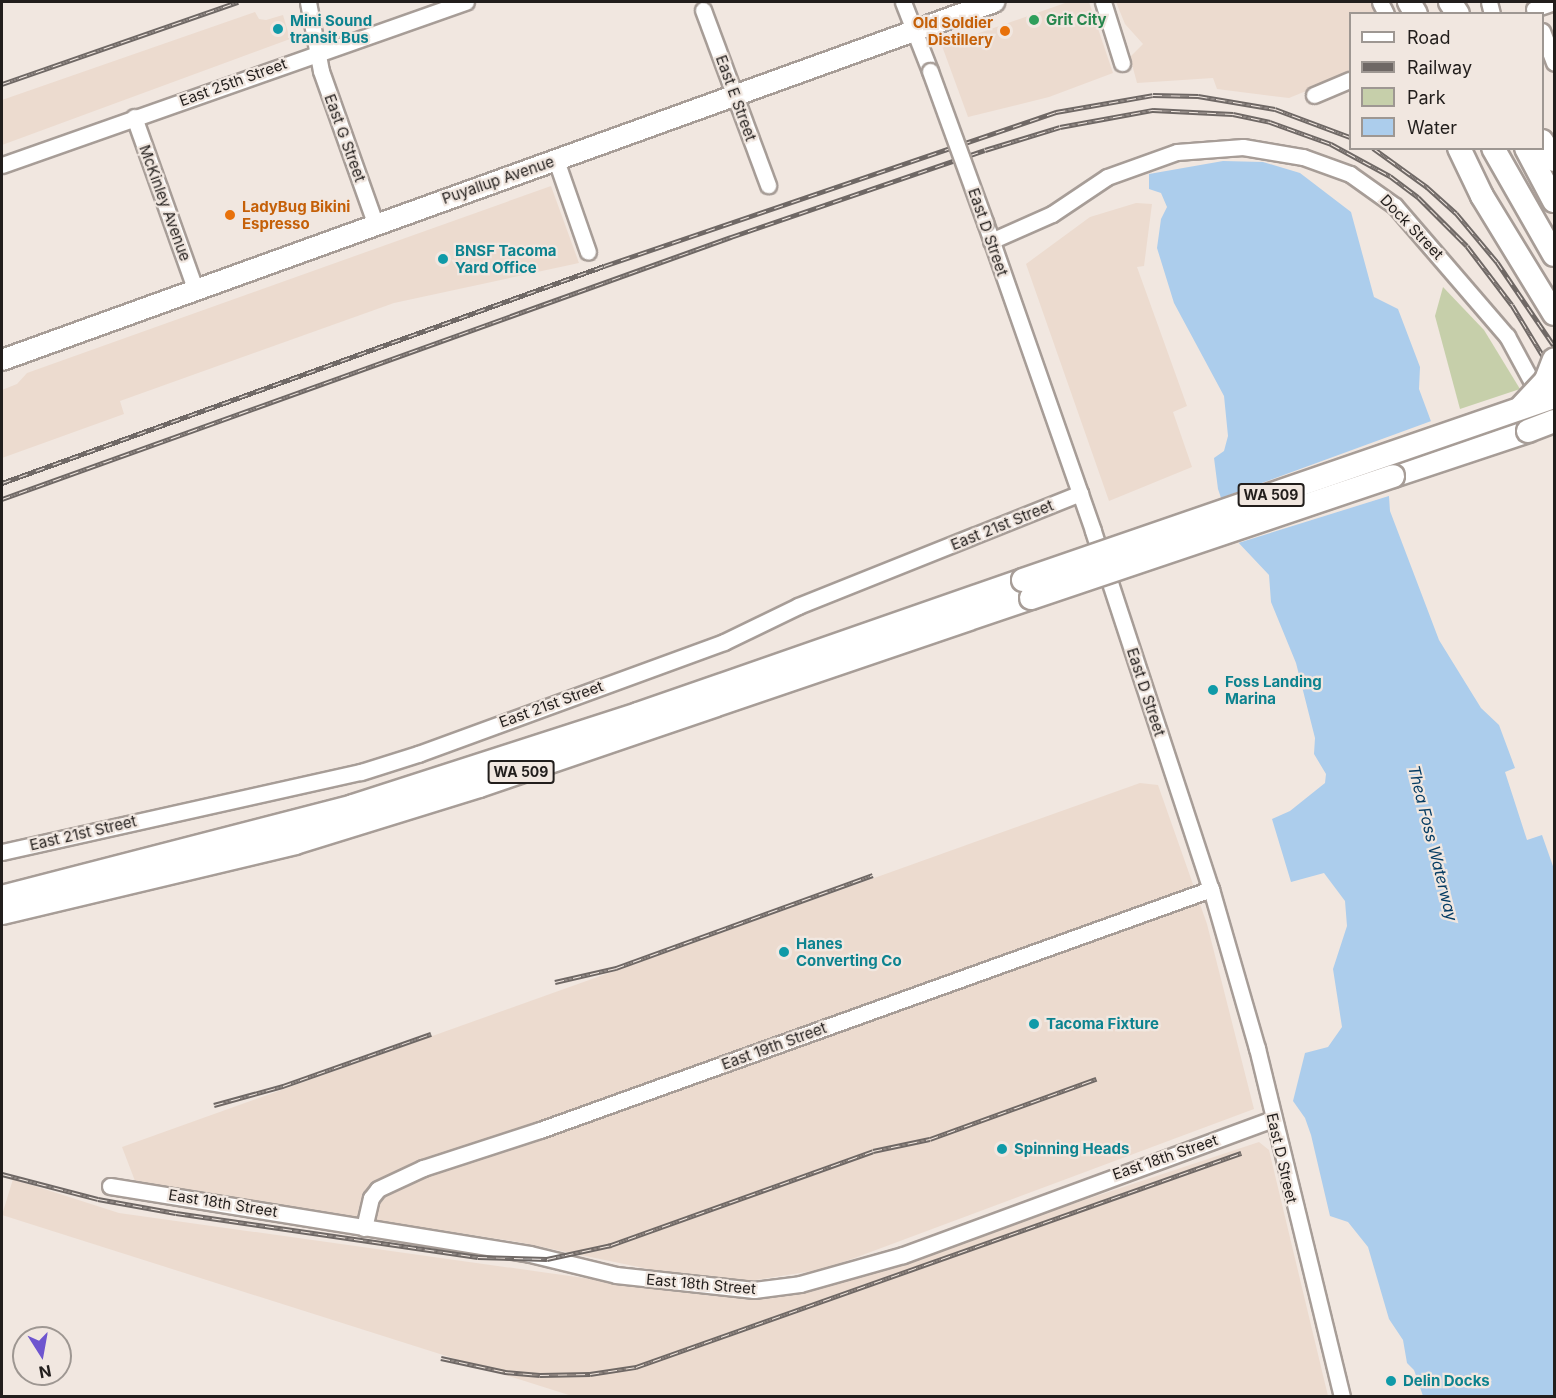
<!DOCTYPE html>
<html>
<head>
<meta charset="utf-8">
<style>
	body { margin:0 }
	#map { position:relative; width:1556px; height:1398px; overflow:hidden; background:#f1e7e0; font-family:Inter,sans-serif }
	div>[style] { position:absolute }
	.built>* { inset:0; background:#ecdbcf }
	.green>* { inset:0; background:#c6cfaa }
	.water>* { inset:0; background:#accdec }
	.pier>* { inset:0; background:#f1e7e0 }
	.roads { filter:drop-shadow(2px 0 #a79d97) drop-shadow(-2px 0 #a79d97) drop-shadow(0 2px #a79d97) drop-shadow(0 -2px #a79d97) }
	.minor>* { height:15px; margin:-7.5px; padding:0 7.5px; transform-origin:7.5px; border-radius:7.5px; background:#fff }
	.major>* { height:20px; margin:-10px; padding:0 10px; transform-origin:10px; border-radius:10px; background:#fff }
	.highway>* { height:22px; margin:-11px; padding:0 11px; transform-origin:11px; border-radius:11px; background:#fff }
	.rail>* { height:5px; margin-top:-2.5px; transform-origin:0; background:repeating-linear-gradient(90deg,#f1e7e0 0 9px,#6f6865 0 18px); box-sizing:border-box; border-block:2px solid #6f6865 }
	.bridges { filter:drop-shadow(2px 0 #a79d97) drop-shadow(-2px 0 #a79d97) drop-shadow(0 2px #a79d97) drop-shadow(0 -2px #a79d97) }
	.minor-bridge>* { height:15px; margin:-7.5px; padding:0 7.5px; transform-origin:7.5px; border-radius:7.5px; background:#fff }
	.highway-bridge>* { height:22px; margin:-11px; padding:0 11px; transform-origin:11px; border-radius:11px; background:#fff }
	.dots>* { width:16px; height:16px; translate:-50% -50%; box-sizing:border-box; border:3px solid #f1e7e0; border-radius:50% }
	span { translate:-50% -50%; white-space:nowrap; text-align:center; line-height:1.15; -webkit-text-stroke:4.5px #f1e7e0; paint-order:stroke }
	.shield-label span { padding:2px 4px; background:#f1e7e0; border:2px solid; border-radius:4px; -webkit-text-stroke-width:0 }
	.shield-label { font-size:14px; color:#221e1c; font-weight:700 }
	.culture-label { font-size:15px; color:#0d838f; font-weight:700 }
	.left { translate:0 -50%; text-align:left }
	.leisure-label { font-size:15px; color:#27864d; font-weight:700 }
	.food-label { font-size:15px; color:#c56008; font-weight:700 }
	.right { translate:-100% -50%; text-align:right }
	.street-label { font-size:15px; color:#221e1c }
	.water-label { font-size:16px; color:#053c63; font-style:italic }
	.frame { position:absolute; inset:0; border:3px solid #221e1c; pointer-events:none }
	.legend { position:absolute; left:1349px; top:12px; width:195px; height:138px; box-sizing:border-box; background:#f1e7e0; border:2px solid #9e9792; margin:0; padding:8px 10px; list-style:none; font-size:18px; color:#221e1c }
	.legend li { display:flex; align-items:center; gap:12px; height:30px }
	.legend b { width:30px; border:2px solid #9e9792 }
	.north { position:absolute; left:12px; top:1326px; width:60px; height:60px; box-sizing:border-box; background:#f1e7e0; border:2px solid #9e9792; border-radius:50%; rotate:169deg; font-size:16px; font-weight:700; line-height:24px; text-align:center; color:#221e1c }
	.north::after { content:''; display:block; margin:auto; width:21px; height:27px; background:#6e55cf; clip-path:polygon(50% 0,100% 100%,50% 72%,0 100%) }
</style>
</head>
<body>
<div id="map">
	<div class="built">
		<div style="clip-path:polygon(1068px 2px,1089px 2px,1113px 73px,1049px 97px,968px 117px,942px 46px)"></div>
		<div style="clip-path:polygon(1116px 2px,1374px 2px,1380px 13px,1350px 14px,1350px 73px,1289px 98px,1217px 89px,1213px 78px,1137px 83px,1130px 57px,1143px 44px,1125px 24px)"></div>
		<div style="clip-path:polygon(255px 12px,259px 19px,266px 20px,283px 15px,290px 39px,2px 145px,2px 100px)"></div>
		<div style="clip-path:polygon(551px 186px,579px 263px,394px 303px,120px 401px,124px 414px,2px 458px,2px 390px,17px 384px,27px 373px)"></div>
		<div style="clip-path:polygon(1136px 203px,1152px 204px,1144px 266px,1137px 267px,1187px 406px,1173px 412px,1192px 467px,1109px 501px,1026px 264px,1090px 217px)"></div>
		<div style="clip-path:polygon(1140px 783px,1158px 785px,1207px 924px,1254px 1109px,825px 1269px,749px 1281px,682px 1276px,518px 1242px,223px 1197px,135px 1181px,122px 1147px)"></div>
		<div style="clip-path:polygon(1259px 1142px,1269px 1150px,1328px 1396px,572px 1396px,2px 1215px,13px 1179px,119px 1213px,713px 1296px,765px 1297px,805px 1293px)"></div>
	</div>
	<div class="green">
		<div style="clip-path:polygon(1443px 287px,1484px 330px,1520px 389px,1460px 409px,1435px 316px)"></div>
	</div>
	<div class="water">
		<div style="clip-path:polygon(1223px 161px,1263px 162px,1300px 173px,1351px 212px,1374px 297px,1398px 309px,1420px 367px,1419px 389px,1432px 424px,1389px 496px,1390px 511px,1439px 640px,1481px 708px,1499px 725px,1515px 768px,1505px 772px,1527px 840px,1542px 835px,1554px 869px,1554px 1396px,1423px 1396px,1414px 1370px,1407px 1363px,1403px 1340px,1389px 1319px,1368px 1247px,1348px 1222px,1330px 1216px,1311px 1135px,1305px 1118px,1293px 1101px,1305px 1053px,1328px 1047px,1342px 1027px,1333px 969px,1347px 926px,1345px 901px,1324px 873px,1291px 882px,1272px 819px,1290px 811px,1325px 783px,1326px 774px,1314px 754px,1315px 738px,1296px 663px,1271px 602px,1269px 575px,1235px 539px,1218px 489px,1214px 458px,1224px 451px,1228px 436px,1224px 396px,1174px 303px,1157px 248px,1161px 219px,1167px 207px,1161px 193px,1149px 189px,1149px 174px)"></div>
	</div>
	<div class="pier">
		<div style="clip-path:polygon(1434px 420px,1426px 449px,1406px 468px,1392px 495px,1235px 544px,1232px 540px,1218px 499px)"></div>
	</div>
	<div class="roads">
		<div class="minor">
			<div style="left:308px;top:2px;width:70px;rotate:79.3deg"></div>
			<div style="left:321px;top:71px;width:161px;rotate:70.4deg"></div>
			<div style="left:903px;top:2px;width:74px;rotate:68.6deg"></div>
			<div style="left:1103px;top:2px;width:64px;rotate:72.7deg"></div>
			<div style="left:1380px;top:2px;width:13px;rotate:63deg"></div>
			<div style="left:1489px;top:2px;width:12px;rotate:76deg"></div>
			<div style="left:1534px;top:9px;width:21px;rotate:-19deg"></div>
			<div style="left:703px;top:10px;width:187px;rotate:69.6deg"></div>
			<div style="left:1542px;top:31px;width:34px;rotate:69deg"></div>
			<div style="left:1314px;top:95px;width:39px;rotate:-23deg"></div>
			<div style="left:134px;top:117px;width:182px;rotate:70.4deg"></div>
			<div style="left:556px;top:160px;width:97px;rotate:70.8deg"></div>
			<div style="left:2px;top:165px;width:492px;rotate:-19.4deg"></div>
			<div style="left:985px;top:222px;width:327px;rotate:70.7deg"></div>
			<div style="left:1093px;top:531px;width:377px;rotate:71.8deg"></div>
			<div style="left:1211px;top:889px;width:166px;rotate:73.9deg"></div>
			<div style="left:1257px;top:1048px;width:358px;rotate:76.3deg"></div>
			<div style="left:991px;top:241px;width:67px;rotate:-23.9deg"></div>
			<div style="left:1052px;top:214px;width:66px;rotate:-33.9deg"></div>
			<div style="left:1107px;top:177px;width:74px;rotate:-19.7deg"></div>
			<div style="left:1177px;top:152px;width:66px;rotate:-4.3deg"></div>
			<div style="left:1243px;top:147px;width:61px;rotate:9.5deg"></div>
			<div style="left:1303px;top:157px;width:50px;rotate:19.9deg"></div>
			<div style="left:1350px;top:174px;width:55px;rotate:35.4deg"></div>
			<div style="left:1395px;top:206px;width:172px;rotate:49.3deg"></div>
			<div style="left:1507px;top:336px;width:69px;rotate:61.6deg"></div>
			<div style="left:2px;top:852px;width:368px;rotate:-12.6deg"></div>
			<div style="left:361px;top:772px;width:60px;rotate:-17.5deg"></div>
			<div style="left:418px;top:754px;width:326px;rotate:-20.1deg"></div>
			<div style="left:724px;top:642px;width:82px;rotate:-25.9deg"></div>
			<div style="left:798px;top:606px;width:304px;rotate:-21.8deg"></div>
			<div style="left:110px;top:1186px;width:425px;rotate:9.2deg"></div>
			<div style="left:530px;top:1254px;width:89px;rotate:13.7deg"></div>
			<div style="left:616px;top:1275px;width:139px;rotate:6.2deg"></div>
			<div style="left:754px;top:1290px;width:46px;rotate:-7.4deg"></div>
			<div style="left:800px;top:1284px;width:107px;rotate:-15.7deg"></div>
			<div style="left:903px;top:1255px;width:394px;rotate:-20.2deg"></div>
			<div style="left:364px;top:1228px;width:31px;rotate:-77deg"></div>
			<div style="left:371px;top:1198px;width:11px;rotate:-52deg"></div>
			<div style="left:378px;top:1189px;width:50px;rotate:-25deg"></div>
			<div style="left:423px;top:1168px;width:123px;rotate:-18deg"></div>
			<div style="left:540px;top:1130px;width:713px;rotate:-19.76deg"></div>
		</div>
		<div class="major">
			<div style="left:2px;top:360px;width:1055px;rotate:-19.84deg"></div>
		</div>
		<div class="highway">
			<div style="left:1409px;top:2px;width:14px;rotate:60deg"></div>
			<div style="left:1450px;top:2px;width:14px;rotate:56deg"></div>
			<div style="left:1542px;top:141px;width:22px;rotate:58deg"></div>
			<div style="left:1459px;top:148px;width:53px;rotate:64.4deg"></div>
			<div style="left:1482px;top:196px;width:138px;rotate:58.6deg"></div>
			<div style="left:1493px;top:148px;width:123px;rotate:60.3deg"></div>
			<div style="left:1526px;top:148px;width:60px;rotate:62.2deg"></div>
			<div style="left:1393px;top:476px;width:142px;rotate:-18.4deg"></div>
			<div style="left:2px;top:897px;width:363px;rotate:-14.5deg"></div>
			<div style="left:353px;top:806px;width:299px;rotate:-17.9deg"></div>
			<div style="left:638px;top:714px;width:408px;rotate:-19.2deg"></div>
			<div style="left:2px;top:913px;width:301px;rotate:-13.4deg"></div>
			<div style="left:295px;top:843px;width:193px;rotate:-17.2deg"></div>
			<div style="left:479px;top:786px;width:583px;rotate:-18.81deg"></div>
		</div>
	</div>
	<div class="rail">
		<div style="left:2px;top:84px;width:250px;rotate:-19.2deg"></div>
		<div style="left:1373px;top:148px;width:67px;rotate:35.8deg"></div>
		<div style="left:1427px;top:187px;width:39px;rotate:42deg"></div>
		<div style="left:1456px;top:213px;width:64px;rotate:50.1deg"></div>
		<div style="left:1497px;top:262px;width:102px;rotate:55.8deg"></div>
		<div style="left:2px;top:483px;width:640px;rotate:-19.82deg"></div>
		<div style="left:604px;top:266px;width:478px;rotate:-18.8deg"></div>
		<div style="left:1056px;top:112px;width:98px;rotate:-9.9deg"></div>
		<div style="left:1153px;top:95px;width:45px;rotate:1.3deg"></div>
		<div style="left:1198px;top:96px;width:78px;rotate:9.6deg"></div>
		<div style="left:1275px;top:109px;width:80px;rotate:20.5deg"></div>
		<div style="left:2px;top:499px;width:775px;rotate:-19.77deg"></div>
		<div style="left:731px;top:237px;width:268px;rotate:-18.9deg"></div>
		<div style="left:985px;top:150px;width:78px;rotate:-17deg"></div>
		<div style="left:1060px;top:127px;width:95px;rotate:-10.4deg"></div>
		<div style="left:1153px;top:110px;width:80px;rotate:2.9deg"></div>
		<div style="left:1233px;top:114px;width:38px;rotate:12deg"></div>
		<div style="left:1270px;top:122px;width:65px;rotate:19.8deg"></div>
		<div style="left:1331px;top:144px;width:67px;rotate:28.5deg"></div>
		<div style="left:1390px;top:176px;width:35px;rotate:37deg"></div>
		<div style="left:1418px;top:197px;width:69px;rotate:45deg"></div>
		<div style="left:1467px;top:246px;width:74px;rotate:52.7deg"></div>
		<div style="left:1512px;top:305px;width:81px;rotate:58.7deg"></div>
		<div style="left:555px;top:982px;width:63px;rotate:-12.9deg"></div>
		<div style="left:616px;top:968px;width:273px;rotate:-19.9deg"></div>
		<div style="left:214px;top:1105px;width:72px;rotate:-15.4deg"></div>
		<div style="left:283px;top:1086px;width:157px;rotate:-19.4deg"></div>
		<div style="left:2px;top:1174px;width:99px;rotate:14.6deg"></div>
		<div style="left:98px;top:1199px;width:79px;rotate:10.2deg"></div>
		<div style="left:176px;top:1213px;width:305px;rotate:8.3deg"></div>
		<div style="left:478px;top:1257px;width:69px;rotate:1.7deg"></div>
		<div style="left:547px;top:1259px;width:66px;rotate:-12.3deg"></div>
		<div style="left:611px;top:1245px;width:278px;rotate:-19.7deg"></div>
		<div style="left:873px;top:1151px;width:58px;rotate:-11.9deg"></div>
		<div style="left:930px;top:1139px;width:177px;rotate:-19.9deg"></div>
		<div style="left:441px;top:1358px;width:66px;rotate:12.3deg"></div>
		<div style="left:505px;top:1372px;width:35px;rotate:5deg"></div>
		<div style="left:540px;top:1375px;width:50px;rotate:-1.1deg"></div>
		<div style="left:590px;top:1374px;width:47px;rotate:-8.7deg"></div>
		<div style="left:636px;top:1367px;width:642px;rotate:-19.48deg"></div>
	</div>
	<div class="bridges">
		<div class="minor-bridge">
			<div style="left:930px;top:71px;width:161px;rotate:70deg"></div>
		</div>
		<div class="highway-bridge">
			<div style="left:1522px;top:406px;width:35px;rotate:-47deg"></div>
			<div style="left:1546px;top:380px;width:22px;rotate:-69deg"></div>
			<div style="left:1528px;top:431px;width:28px;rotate:-21deg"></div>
			<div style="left:1023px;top:580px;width:562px;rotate:-19.02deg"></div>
			<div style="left:1031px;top:598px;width:382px;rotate:-18.6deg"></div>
		</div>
	</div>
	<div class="dots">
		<div style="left:1034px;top:20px;background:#2e9e5b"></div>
		<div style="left:278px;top:29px;background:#0f9aa8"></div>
		<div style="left:1005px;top:31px;background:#e8710a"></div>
		<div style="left:230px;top:215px;background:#e8710a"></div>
		<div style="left:443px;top:259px;background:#0f9aa8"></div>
		<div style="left:1213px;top:690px;background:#0f9aa8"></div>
		<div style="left:784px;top:952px;background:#0f9aa8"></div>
		<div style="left:1034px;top:1024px;background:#0f9aa8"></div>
		<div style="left:1002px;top:1149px;background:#0f9aa8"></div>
		<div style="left:1391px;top:1381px;background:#0f9aa8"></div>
	</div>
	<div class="shield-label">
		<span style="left:1271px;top:495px">WA 509</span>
		<span style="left:521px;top:772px">WA 509</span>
	</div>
	<div class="culture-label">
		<span class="left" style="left:290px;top:29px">Mini Sound<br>transit Bus</span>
		<span class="left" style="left:455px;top:259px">BNSF Tacoma<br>Yard Office</span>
		<span class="left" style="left:1225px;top:690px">Foss Landing<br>Marina</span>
		<span class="left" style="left:796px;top:952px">Hanes<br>Converting Co</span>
		<span class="left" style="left:1046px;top:1024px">Tacoma Fixture</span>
		<span class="left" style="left:1014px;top:1149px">Spinning Heads</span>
		<span class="left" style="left:1403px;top:1381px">Delin Docks</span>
	</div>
	<div class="leisure-label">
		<span class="left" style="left:1046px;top:20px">Grit City</span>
	</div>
	<div class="food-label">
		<span class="right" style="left:993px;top:31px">Old Soldier<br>Distillery</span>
		<span class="left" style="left:242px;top:215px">LadyBug Bikini<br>Espresso</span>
	</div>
	<div class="street-label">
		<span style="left:233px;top:82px;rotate:-20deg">East 25th Street</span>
		<span style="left:736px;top:98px;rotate:70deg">East E Street</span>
		<span style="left:345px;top:138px;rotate:70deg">East G Street</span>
		<span style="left:498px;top:180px;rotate:-19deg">Puyallup Avenue</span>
		<span style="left:165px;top:203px;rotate:70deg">McKinley Avenue</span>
		<span style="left:1412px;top:227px;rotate:46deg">Dock Street</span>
		<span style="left:988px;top:232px;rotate:71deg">East D Street</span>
		<span style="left:1002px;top:525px;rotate:-22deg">East 21st Street</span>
		<span style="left:1146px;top:692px;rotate:72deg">East D Street</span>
		<span style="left:551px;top:704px;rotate:-20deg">East 21st Street</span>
		<span style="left:83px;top:833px;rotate:-13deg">East 21st Street</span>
		<span style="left:774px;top:1046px;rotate:-20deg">East 19th Street</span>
		<span style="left:1165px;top:1157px;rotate:-19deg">East 18th Street</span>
		<span style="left:1282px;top:1158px;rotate:77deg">East D Street</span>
		<span style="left:223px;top:1203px;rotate:9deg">East 18th Street</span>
		<span style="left:701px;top:1284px;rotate:5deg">East 18th Street</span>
	</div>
	<div class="water-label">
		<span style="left:1433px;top:843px;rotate:76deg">Thea Foss Waterway</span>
	</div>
	<div class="frame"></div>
	<ul class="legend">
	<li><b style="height:8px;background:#fff"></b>Road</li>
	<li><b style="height:8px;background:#6f6865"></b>Railway</li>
	<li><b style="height:16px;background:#c6cfaa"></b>Park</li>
	<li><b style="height:16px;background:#accdec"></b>Water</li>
	</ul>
	<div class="north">N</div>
</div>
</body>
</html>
